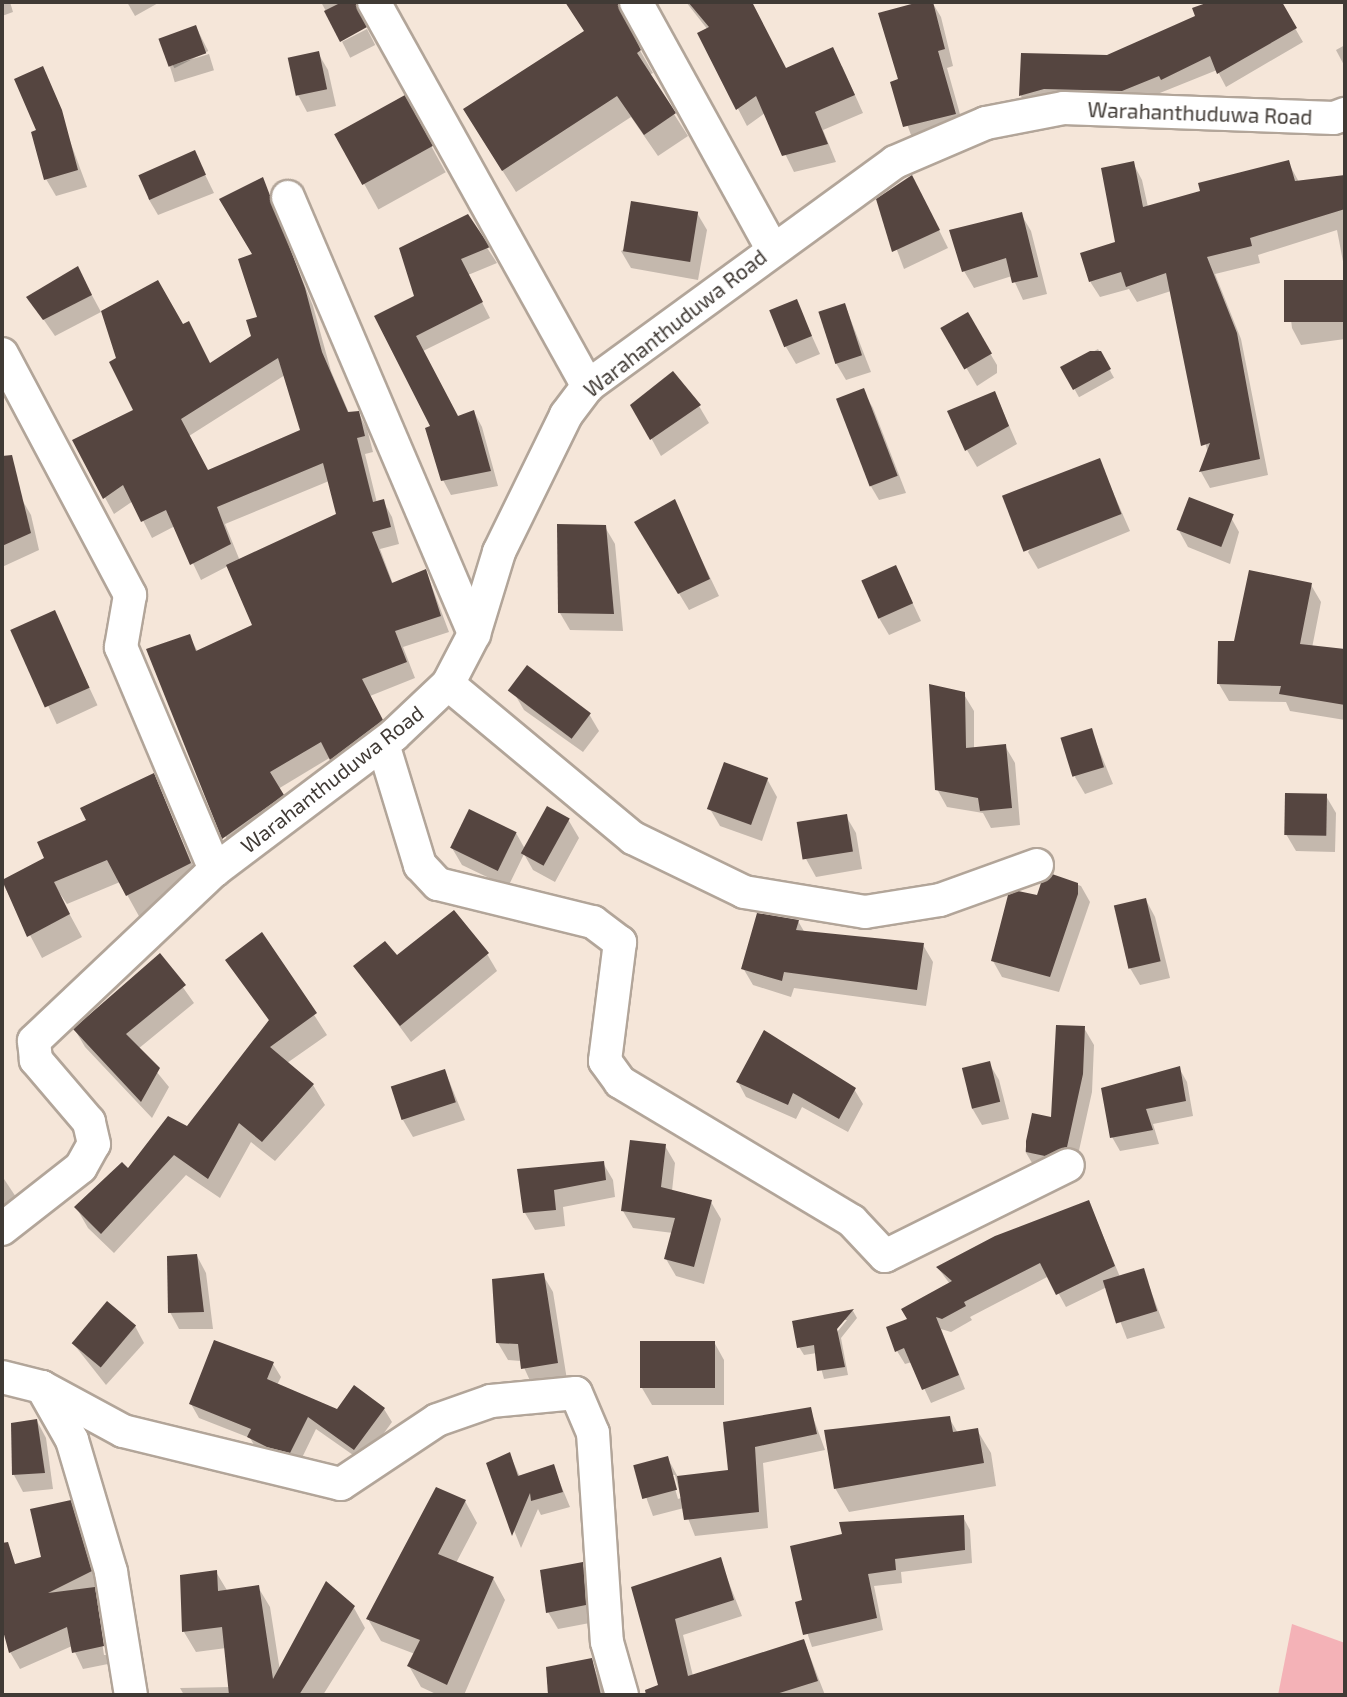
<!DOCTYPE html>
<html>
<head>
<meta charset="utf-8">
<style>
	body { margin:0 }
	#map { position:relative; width:1347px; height:1697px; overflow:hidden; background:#f5e6d9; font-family:"Exo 2",sans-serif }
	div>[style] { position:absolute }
	.green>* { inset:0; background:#f4b2b7 }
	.shadow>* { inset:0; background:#0003; transform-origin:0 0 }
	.building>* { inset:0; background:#554540; transform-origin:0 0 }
	.roads { filter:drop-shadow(2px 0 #b2a599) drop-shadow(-2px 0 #b2a599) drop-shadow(0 2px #b2a599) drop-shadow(0 -2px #b2a599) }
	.minor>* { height:32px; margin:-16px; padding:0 16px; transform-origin:16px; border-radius:16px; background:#fff }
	span { translate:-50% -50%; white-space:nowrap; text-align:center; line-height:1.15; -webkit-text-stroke:7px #fff; paint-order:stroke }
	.street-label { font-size:21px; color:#403a35 }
	.frame { position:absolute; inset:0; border:4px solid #403a35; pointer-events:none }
</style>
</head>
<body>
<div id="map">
	<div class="green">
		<div style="clip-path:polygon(1292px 1624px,1345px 1643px,1345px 1695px,1278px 1695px)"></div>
	</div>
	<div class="shadow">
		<div style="clip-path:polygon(2px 2px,10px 2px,13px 12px,2px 16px)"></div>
		<div style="clip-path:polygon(127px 2px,160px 2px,135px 16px)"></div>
		<div style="clip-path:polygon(321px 2px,359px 2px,367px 25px,341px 39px)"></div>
		<div style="clip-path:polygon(566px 2px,612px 2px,653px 73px,649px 75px,688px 136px,658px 156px,631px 117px,516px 192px,478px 132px,586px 33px)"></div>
		<div style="clip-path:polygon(686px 2px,751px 2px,786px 70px,842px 66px,863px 113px,823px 130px,836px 162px,794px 172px,765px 113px,747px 126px,699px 34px,708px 30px)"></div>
		<div style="clip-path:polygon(932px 2px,941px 17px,953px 66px,947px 68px,965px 132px,915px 146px,892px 83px,900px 80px,880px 14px)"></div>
		<div style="clip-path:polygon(1214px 2px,1287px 2px,1281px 4px,1303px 42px,1226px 87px,1217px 70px,1130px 105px,1029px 109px,1021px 96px,1023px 55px,1108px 57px,1197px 17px,1194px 9px)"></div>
		<div style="left:196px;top:27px;width:27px;height:38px;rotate:63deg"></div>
		<div style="left:367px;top:29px;width:18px;height:28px;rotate:63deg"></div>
		<div style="clip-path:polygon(1345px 45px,1345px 67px,1336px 50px)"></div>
		<div style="clip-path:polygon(318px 53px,328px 70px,336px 106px,307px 112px,298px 95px)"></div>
		<div style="left:209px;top:54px;width:17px;height:41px;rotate:73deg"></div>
		<div style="clip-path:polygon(47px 79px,87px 187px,56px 196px,46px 179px,39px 132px)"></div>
		<div style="left:404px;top:97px;width:86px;height:77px;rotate:61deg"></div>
		<div style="clip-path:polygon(194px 152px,214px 193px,158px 215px,148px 198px)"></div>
		<div style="clip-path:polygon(1288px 162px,1299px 182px,1345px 177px,1345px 272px,1337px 230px,1258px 255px,1260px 263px,1215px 274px,1241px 339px,1268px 475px,1210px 488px,1201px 472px,1208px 454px,1171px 291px,1137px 302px,1129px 289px,1100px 297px,1091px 283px,1129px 268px,1091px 283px,1082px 254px,1117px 243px,1103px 169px,1133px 163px,1142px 180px,1148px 207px,1202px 192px,1200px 184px)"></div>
		<div style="clip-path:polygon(evenodd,262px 179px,313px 306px,331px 371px,349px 413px,358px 412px,367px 429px,373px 452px,365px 454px,377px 503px,383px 501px,392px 517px,399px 544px,380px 549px,393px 584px,426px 571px,449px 632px,403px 647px,415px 678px,370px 696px,391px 737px,341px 775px,331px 757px,278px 789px,292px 812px,233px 854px,148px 650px,189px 636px,198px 652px,255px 626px,228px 566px,201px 580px,175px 526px,152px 538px,133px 501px,114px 514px,74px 441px,136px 410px,182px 326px,210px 365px,253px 337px,259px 318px,254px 255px,262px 179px,285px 375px,302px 431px,208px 472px,189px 436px,285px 375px,262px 179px,329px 481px,338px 515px,240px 561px,225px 524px,329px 481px)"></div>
		<div style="clip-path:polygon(921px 194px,948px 248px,904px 269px,878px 199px)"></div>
		<div style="clip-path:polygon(697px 213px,707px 230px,698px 280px,631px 268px,621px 251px)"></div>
		<div style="clip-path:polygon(1021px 214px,1031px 231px,1047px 294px,1023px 300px,1012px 276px,974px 288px,964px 271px)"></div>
		<div style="clip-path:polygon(467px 217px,497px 263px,468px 275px,490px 318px,423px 351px,458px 418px,474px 412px,482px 427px,498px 486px,451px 495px,443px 480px,432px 427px,376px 317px,416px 297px)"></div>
		<div style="clip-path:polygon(1345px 282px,1345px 339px,1301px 345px,1292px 328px,1287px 289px)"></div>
		<div style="clip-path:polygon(87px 286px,101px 312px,55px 336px,28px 297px)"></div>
		<div style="clip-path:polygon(796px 301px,820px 354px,796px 364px,786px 347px)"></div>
		<div style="clip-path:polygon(845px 305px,871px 372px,846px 380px,836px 363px)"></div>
		<div style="clip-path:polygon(967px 315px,997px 365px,997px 373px,977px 386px,944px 330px)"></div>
		<div style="left:1098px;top:349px;width:33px;height:40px;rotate:61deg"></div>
		<div style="clip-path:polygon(863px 391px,873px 408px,906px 493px,879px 500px,869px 483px,840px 403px)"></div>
		<div style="clip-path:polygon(995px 393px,1017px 444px,977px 467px,967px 450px)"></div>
		<div style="clip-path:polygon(633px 405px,699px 406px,709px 423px,661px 456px)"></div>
		<div style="clip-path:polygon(1099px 460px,1130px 531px,1038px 569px,1028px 552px)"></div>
		<div style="clip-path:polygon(21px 498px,31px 515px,39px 550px,2px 567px,2px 507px)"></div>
		<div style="clip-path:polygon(674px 502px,719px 596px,689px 610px,646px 539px)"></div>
		<div style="clip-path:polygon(1229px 514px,1239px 532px,1230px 564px,1188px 547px,1178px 529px)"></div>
		<div style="clip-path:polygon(605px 527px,615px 544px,623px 631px,570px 630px,560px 613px)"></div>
		<div style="clip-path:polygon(896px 567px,921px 621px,889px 635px,879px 618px)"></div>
		<div style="clip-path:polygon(1311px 585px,1321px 602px,1312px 648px,1345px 653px,1345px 720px,1290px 711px,1286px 702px,1229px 701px,1219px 684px,1235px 643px)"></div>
		<div style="left:54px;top:612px;width:103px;height:45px;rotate:65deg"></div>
		<div style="clip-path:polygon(514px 693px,589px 714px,599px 731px,583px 752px,524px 710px)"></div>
		<div style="clip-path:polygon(963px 693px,974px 711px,974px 749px,1005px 746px,1015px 763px,1020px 825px,991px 828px,983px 813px,947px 807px,937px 789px)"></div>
		<div style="clip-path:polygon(1091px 730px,1113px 784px,1085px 794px,1075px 777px)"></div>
		<div style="clip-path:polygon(153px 775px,202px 886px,140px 918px,120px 882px,67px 904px,52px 882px,82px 937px,42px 958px,2px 882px,46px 859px)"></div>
		<div style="clip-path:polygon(767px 779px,777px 797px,762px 841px,720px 826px,710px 809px)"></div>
		<div style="clip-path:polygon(1326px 796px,1336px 813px,1335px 852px,1296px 851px,1286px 834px)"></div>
		<div style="clip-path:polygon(548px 808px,569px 821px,579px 838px,555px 882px,533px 870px,524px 854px,508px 887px,462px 865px,452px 848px,516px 833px,525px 849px)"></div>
		<div style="clip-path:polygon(846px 816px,856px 833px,862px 869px,816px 877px,806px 859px)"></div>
		<div style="clip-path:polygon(1053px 876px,1081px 886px,1090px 902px,1059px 992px,1002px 977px,993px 961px)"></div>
		<div style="clip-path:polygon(1146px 900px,1155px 917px,1170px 978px,1140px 985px,1130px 968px)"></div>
		<div style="clip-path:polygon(798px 921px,805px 933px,923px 945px,933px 962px,926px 1006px,794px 988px,791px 997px,753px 985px,743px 968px)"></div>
		<div style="clip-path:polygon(262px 934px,327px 1035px,287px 1063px,313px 1085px,325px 1105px,275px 1161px,251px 1142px,220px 1198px,186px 1175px,114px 1253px,88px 1228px,76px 1207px,187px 1128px,270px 1022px,228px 960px)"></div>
		<div style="clip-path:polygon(487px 954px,497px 971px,411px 1042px,355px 966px,396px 957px)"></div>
		<div style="clip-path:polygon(160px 955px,194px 1003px,138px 1049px,169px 1087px,152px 1118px,85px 1047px,75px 1030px)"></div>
		<div style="clip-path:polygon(1084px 1028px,1094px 1045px,1092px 1092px,1076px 1164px,1035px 1168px,1025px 1151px,1033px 1115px,1053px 1119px)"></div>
		<div style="clip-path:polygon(989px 1063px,999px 1080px,1009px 1119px,982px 1125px,972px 1108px)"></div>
		<div style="clip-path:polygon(1179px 1068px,1187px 1082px,1193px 1116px,1153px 1124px,1159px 1144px,1120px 1151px,1112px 1137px)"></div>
		<div style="clip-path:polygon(445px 1071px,465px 1120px,413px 1137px,403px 1120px)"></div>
		<div style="clip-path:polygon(738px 1082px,854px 1089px,863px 1104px,848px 1132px,802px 1107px,796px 1119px,746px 1097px)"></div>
		<div style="clip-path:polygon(665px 1146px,675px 1163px,672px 1191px,711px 1202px,721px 1219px,704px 1284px,676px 1276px,666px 1259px,673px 1233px,633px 1228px,623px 1211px)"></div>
		<div style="clip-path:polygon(603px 1163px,613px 1180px,615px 1197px,563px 1207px,565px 1226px,535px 1230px,525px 1213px,519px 1171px)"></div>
		<div style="clip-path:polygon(2px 1176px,22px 1206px,2px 1226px)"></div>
		<div style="clip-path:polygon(1089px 1202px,1120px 1277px,1143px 1270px,1165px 1328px,1127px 1339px,1107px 1287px,1066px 1307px,1049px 1276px,970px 1317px,972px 1320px,951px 1332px,941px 1329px,965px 1389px,931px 1403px,912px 1362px,905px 1364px,897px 1351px,909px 1320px,950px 1284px,938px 1268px)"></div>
		<div style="clip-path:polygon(197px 1256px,206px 1273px,213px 1329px,179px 1329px,170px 1312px)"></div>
		<div style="clip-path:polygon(543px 1275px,553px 1292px,567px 1380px,532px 1385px,521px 1361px,508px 1360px,498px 1343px)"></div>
		<div style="clip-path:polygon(evenodd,853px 1311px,857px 1318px,841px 1338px,848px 1375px,824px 1379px,817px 1353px,804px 1355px,799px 1347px,794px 1323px,853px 1311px,842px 1320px,847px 1320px,833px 1337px,830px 1335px,842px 1320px)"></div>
		<div style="clip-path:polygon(135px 1326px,144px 1343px,106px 1385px,72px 1342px)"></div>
		<div style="clip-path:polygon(714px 1342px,724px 1360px,724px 1405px,652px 1405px,642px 1388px)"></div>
		<div style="clip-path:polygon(273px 1364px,281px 1377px,277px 1385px,337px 1412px,384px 1409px,392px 1422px,363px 1462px,316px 1429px,298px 1466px,257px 1450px,250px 1438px,199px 1418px,191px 1404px)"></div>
		<div style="clip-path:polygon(evenodd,810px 1409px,825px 1450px,763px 1463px,768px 1528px,695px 1536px,684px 1508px,653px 1516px,635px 1467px,668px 1459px,678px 1477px,730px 1472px,725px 1423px,810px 1409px,671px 1475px,675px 1475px,681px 1498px,678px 1499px,671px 1475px)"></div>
		<div style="clip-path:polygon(949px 1418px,958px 1433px,977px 1430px,991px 1453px,996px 1486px,849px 1512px,835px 1488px)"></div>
		<div style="clip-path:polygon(37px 1421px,46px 1438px,53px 1489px,23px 1492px,14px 1475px)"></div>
		<div style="clip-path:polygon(510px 1455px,520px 1477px,553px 1466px,570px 1507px,541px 1515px,538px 1509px,521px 1548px,488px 1464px)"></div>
		<div style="clip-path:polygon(465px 1501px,477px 1523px,456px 1563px,493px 1578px,505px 1600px,464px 1695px,438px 1695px,421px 1687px,409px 1666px,415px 1654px,381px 1641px,368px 1619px)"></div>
		<div style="clip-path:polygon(evenodd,70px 1502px,80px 1519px,100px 1589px,95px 1591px,104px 1606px,113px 1663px,83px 1669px,72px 1646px,20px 1669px,10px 1652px,2px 1605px,16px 1604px,70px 1502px,96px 1604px,99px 1604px,108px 1655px,104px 1655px,96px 1604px)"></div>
		<div style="clip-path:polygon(963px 1517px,970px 1530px,972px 1563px,901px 1572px,902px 1583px,874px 1586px,883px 1630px,812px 1647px,797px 1603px)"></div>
		<div style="clip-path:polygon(720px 1560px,742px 1616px,683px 1635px,693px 1676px,804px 1641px,825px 1695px,661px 1695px,633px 1588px)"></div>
		<div style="clip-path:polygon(582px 1564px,591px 1581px,595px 1622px,558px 1629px,548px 1612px)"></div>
		<div style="clip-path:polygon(216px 1572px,228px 1592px,258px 1587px,270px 1607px,280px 1671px,354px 1608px,365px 1628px,323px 1695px,184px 1695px,180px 1688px,230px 1687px,226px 1648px,196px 1652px,184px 1632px)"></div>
		<div style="clip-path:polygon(591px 1660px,605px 1695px,550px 1695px,548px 1669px)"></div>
	</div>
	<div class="building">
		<div style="clip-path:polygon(342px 2px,356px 2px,367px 27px,340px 42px,324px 11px)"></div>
		<div style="clip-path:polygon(565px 2px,618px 2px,641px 50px,637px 53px,676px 113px,644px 135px,617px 96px,502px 171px,463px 109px,584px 31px)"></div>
		<div style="clip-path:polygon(688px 2px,752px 2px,786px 68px,833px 47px,855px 95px,815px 112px,828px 144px,782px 156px,756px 96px,736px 110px,697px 33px,709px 27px)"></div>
		<div style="clip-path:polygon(919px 2px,933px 2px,945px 49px,938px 51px,956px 114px,903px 127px,890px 82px,898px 79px,878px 13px)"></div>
		<div style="clip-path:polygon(1209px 2px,1282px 2px,1297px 28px,1217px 74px,1210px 56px,1161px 80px,1159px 76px,1122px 91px,1044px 89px,1019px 96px,1021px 53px,1107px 55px,1195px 16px,1192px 8px)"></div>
		<div style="left:196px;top:25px;width:30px;height:40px;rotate:70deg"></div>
		<div style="left:319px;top:51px;width:39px;height:32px;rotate:78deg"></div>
		<div style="clip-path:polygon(43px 66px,62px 110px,78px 170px,44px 180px,31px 132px,36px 130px,14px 79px)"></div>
		<div style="left:405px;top:95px;width:58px;height:81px;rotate:61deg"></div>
		<div style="left:195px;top:150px;width:27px;height:62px;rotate:66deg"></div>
		<div style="clip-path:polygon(1289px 160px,1295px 181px,1345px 175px,1345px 209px,1250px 238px,1252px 246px,1207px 257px,1237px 333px,1260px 459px,1199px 472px,1210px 443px,1201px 446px,1166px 273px,1126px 287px,1121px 272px,1089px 282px,1080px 253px,1115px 242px,1101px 168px,1134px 161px,1143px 207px,1200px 191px,1198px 183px)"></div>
		<div style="clip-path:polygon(912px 175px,940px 230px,892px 252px,876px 199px)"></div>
		<div style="clip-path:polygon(evenodd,263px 177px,305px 288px,322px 352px,348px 412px,359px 411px,365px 436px,357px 438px,373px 502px,384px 499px,391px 527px,372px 532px,392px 583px,426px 569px,441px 616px,395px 631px,407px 662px,362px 679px,383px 720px,330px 760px,321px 742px,270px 772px,284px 795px,222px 839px,146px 649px,190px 634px,196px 651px,252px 625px,226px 565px,336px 514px,323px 463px,217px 507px,231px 544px,190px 565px,166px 510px,141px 522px,123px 485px,103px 499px,72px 440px,133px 410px,109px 362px,116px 358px,101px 311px,158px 280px,183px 324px,189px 321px,210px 363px,251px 336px,246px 320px,257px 317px,238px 259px,252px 254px,219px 199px,263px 177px,278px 358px,300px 430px,208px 470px,181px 419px,278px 358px)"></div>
		<div style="left:631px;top:201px;width:68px;height:51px;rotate:9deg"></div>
		<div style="clip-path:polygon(1022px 212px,1038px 277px,1012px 283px,1006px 258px,962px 272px,949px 230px)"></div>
		<div style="clip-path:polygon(468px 214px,490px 247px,461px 259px,483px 302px,416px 336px,458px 416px,474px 410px,491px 471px,441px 481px,425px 428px,430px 426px,374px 316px,414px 296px,399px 248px)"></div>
		<div style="clip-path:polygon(78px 266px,92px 295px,43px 320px,26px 297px)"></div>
		<div style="left:1345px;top:280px;width:42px;height:61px;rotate:90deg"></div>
		<div style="left:797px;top:299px;width:40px;height:30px;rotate:68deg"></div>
		<div style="left:845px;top:303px;width:55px;height:28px;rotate:72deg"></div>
		<div style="left:968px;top:312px;width:48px;height:32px;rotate:60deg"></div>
		<div style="clip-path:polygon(1090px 351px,1101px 351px,1111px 369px,1073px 390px,1060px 367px)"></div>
		<div style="clip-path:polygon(673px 371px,701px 405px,650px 440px,630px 405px)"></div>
		<div style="left:864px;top:388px;width:94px;height:30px;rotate:69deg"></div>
		<div style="clip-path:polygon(995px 391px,1009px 426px,965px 451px,947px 411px)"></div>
		<div style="clip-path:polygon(12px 455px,31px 533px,2px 546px,2px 456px)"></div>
		<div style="left:1100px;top:458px;width:60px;height:105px;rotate:69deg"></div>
		<div style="left:1189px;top:497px;width:48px;height:35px;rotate:21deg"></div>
		<div style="clip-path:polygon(675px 499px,710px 579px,678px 594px,634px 522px)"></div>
		<div style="clip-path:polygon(557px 524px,606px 525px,614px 614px,558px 613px)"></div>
		<div style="left:896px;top:565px;width:42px;height:38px;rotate:66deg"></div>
		<div style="clip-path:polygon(1249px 570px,1312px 583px,1300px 644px,1345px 649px,1345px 705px,1279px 694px,1281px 686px,1217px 684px,1218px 641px,1234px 641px)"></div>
		<div style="left:55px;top:610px;width:85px;height:49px;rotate:66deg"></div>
		<div style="left:527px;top:665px;width:80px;height:32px;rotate:37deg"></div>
		<div style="clip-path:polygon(929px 684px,965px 692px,966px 748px,1006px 744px,1012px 808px,980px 811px,978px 798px,935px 790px)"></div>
		<div style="left:1092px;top:728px;width:41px;height:33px;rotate:73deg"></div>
		<div style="left:724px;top:762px;width:47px;height:50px;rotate:20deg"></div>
		<div style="clip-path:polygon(154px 773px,191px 863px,126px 896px,107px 860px,54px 882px,70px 914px,27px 937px,2px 880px,44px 858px,37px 842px,86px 820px,80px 808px)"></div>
		<div style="left:1285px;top:793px;width:42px;height:42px;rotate:1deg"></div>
		<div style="left:547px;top:806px;width:26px;height:54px;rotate:29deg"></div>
		<div style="left:469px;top:809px;width:53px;height:43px;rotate:26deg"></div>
		<div style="left:847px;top:814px;width:38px;height:51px;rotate:81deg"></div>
		<div style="clip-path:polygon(1052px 874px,1078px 883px,1078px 894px,1050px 977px,991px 961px,1008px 895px,1018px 891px,1037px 895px,1041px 883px)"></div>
		<div style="left:1146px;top:898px;width:65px;height:33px;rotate:77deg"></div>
		<div style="clip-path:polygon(454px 910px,489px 953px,400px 1026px,353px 966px,385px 941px,397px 955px)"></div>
		<div style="clip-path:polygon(757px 913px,799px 920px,796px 930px,924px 943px,917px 990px,784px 972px,782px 981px,741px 969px)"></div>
		<div style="clip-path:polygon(262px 932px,317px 1013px,270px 1047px,314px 1084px,262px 1142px,239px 1123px,208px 1179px,174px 1155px,101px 1234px,74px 1207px,122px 1162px,128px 1168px,168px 1116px,187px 1126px,269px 1020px,225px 960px)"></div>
		<div style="clip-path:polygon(160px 953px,186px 985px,126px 1034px,160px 1068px,141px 1102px,73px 1029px)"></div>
		<div style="clip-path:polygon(1056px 1025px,1085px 1026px,1083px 1074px,1067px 1147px,1045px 1156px,1026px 1152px,1026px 1141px,1032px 1113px,1051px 1117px)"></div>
		<div style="clip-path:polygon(764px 1030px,856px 1088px,839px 1119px,793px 1093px,788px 1105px,736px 1082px)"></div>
		<div style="left:990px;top:1061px;width:42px;height:29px;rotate:76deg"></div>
		<div style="clip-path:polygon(1180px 1066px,1186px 1101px,1146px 1109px,1153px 1130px,1110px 1138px,1101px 1088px)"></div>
		<div style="left:445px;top:1069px;width:35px;height:57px;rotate:72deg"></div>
		<div style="clip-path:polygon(630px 1140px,666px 1144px,661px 1187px,712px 1200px,694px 1267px,664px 1259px,675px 1218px,621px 1211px)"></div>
		<div style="clip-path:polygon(604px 1161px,606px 1180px,554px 1190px,556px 1210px,523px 1213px,517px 1169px)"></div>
		<div style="clip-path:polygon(1089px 1200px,1115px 1266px,1056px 1295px,1040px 1263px,964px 1302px,966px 1306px,942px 1319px,936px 1317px,959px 1375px,922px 1390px,904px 1348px,895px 1352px,886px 1327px,907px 1319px,901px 1309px,952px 1281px,936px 1267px,995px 1236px)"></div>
		<div style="clip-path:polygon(197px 1254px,204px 1312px,168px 1313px,167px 1256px)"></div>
		<div style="left:1144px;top:1268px;width:45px;height:43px;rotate:73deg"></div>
		<div style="clip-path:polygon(544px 1273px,558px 1363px,521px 1369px,518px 1344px,496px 1343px,492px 1279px)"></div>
		<div style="left:107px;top:1301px;width:38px;height:55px;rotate:40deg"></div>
		<div style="clip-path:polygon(854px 1309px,837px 1329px,845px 1367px,817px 1371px,814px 1345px,797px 1348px,792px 1321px)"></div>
		<div style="clip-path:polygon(214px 1340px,274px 1362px,267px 1379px,337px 1409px,354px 1385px,385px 1408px,354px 1450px,308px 1417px,290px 1453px,267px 1447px,247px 1437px,251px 1429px,189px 1404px)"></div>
		<div style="left:640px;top:1341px;width:75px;height:47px"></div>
		<div style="clip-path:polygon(811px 1407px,817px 1434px,755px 1447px,759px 1512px,684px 1520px,677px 1476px,728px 1470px,723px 1422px)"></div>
		<div style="clip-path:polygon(950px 1416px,953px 1432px,978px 1428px,984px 1463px,834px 1489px,824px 1430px)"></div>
		<div style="clip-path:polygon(37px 1419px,45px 1473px,12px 1475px,11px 1423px)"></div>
		<div style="clip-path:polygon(510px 1452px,518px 1476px,554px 1464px,563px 1492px,531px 1501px,530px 1493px,512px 1536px,486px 1463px)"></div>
		<div style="left:668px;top:1456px;width:35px;height:36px;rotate:75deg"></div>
		<div style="clip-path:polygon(436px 1487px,466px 1500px,438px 1554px,494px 1577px,447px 1685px,407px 1666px,420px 1640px,366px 1619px)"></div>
		<div style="clip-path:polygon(71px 1500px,92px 1571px,48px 1593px,95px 1587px,104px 1646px,72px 1653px,67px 1627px,9px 1653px,2px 1627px,2px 1543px,8px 1542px,15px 1564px,41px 1557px,30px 1509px)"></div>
		<div style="clip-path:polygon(964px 1515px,965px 1550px,895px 1559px,896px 1570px,868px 1574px,877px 1618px,803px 1635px,795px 1602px,802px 1600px,790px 1546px,842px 1534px,839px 1522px)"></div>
		<div style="clip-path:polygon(721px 1557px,734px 1600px,675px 1619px,688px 1676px,804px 1639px,818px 1681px,773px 1695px,646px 1695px,645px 1690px,658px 1685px,631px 1587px)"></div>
		<div style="clip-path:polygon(583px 1562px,586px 1605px,546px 1613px,540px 1570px)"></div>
		<div style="clip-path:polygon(217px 1570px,218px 1591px,259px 1585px,273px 1679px,326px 1581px,355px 1606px,299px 1695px,229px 1695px,222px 1627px,182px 1632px,180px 1575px)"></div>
		<div style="clip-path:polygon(592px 1658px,601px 1695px,548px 1695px,546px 1667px)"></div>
	</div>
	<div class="roads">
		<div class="minor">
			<div style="left:374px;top:2px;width:440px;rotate:60.9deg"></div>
			<div style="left:636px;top:2px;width:281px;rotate:61.1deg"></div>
			<div style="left:288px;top:197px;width:475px;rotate:66.9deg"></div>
			<div style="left:2px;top:354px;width:273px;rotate:62deg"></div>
			<div style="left:130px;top:595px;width:53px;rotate:99.8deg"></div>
			<div style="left:121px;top:647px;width:242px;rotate:67.1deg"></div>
			<div style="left:448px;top:684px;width:241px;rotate:39.8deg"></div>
			<div style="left:633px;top:838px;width:123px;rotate:25.9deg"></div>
			<div style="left:744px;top:892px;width:123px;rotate:9.4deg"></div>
			<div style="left:865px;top:912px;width:76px;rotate:-9.1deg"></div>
			<div style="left:940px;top:900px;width:103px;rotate:-19.8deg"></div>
			<div style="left:383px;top:744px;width:127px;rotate:73deg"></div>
			<div style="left:420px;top:865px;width:26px;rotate:47deg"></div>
			<div style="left:438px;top:884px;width:160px;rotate:13.8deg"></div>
			<div style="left:593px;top:922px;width:34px;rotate:37deg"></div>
			<div style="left:620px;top:942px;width:120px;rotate:97.2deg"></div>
			<div style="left:605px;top:1061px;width:26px;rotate:54deg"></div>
			<div style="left:620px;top:1082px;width:270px;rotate:30.9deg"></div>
			<div style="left:852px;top:1221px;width:48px;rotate:46.7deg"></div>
			<div style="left:885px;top:1256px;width:204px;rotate:-26.4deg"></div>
			<div style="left:2px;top:1229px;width:100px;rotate:-38.1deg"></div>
			<div style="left:81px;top:1167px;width:26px;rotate:-61deg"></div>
			<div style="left:94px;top:1144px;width:23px;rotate:-103deg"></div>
			<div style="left:89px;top:1122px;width:82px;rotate:-130.5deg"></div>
			<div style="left:36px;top:1060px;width:19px;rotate:-96deg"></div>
			<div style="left:34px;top:1041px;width:249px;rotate:-43.4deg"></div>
			<div style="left:215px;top:870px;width:224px;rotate:-37deg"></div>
			<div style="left:394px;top:735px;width:74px;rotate:-43.4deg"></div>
			<div style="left:448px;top:684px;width:56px;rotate:-62.5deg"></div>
			<div style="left:474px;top:634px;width:86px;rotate:-73deg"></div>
			<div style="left:499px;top:552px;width:153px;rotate:-63.9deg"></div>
			<div style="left:566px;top:415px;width:36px;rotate:-53deg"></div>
			<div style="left:588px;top:386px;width:380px;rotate:-36.1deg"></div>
			<div style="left:895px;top:162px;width:99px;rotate:-23.2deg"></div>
			<div style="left:986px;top:123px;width:79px;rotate:-10.9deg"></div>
			<div style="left:1064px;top:108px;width:270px;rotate:2.1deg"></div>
			<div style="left:1334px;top:118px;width:12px;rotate:-20deg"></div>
			<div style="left:2px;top:1377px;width:41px;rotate:14deg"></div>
			<div style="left:42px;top:1387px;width:92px;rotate:28.5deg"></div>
			<div style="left:123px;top:1431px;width:224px;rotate:13.7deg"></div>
			<div style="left:341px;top:1484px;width:115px;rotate:-33.7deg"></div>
			<div style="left:437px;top:1420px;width:57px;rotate:-19.4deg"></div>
			<div style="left:491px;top:1401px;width:85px;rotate:-5.4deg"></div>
			<div style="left:576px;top:1393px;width:43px;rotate:67deg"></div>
			<div style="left:593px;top:1433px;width:209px;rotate:86.2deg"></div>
			<div style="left:607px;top:1642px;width:55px;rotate:74.2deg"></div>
			<div style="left:42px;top:1387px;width:61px;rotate:60.5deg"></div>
			<div style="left:72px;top:1440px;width:138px;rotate:73.5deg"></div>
			<div style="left:111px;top:1572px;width:125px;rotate:80.8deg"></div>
		</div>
	</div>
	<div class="street-label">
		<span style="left:1200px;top:113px;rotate:2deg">Warahanthuduwa Road</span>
		<span style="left:675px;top:323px;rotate:-38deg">Warahanthuduwa Road</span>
		<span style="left:332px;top:779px;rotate:-38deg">Warahanthuduwa Road</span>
	</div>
	<div class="frame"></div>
</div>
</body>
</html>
